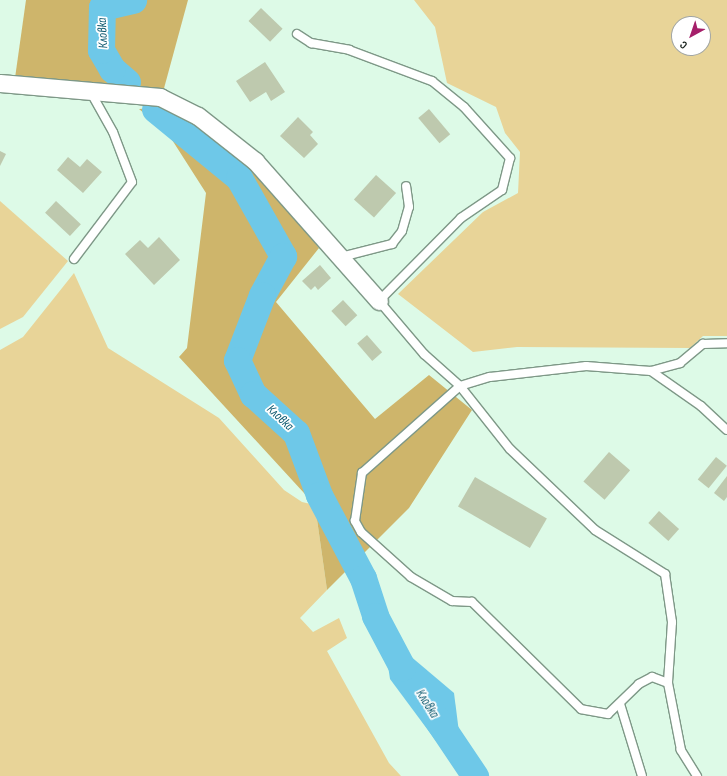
<!DOCTYPE html>
<html>
<head>
<meta charset="utf-8">
<style>
	body { margin:0 }
	#map { position:relative; width:727px; height:776px; overflow:hidden; background:#ddfae7; font-family:"Sofia Sans Condensed",sans-serif }
	div>[style] { position:absolute }
	.green>* { inset:0; background:#e8d498 }
	.forest>* { inset:0; background:#ceb56b }
	.water>* { inset:0; background:#6ec8e8 }
	.river>* { height:27px; margin:-13.5px; padding:0 13.5px; transform-origin:13.5px; border-radius:13.5px; background:#6ec8e8 }
	.building>* { inset:0; background:#bec9ae; transform-origin:0 0 }
	.roads { filter:drop-shadow(1px 0 #7e9887) drop-shadow(-1px 0 #7e9887) drop-shadow(0 1px #7e9887) drop-shadow(0 -1px #7e9887) }
	.lane>* { height:8px; margin:-4px; padding:0 4px; transform-origin:4px; border-radius:4px; background:#fff }
	.street>* { height:17px; margin:-8.5px; padding:0 8.5px; transform-origin:8.5px; border-radius:8.5px; background:#fff }
	span { translate:-50% -50%; white-space:nowrap; text-align:center; line-height:1.15; -webkit-text-stroke:3.5px #fff; paint-order:stroke }
	.water-label { font-size:13px; color:#0e5a70; font-style:italic }
	.north { position:absolute; left:671px; top:16px; width:40px; height:40px; box-sizing:border-box; background:#fff; border:1px solid #a1a5a3; border-radius:50%; rotate:220deg; font-size:11px; font-weight:700; line-height:16px; text-align:center; color:#151f19 }
	.north::after { content:''; display:block; margin:auto; width:14px; height:18px; background:#a51f6a; clip-path:polygon(50% 0,100% 100%,50% 72%,0 100%) }
</style>
</head>
<body>
<div id="map">
	<div class="green">
		<div style="clip-path:polygon(evenodd,414px 0,727px 0,727px 336px,703px 336px,690px 348px,517px 347px,473px 352px,398px 294px,483px 212px,518px 193px,520px 152px,505px 133px,496px 107px,447px 83px,435px 27px,414px 0,679px 24px,703px 24px,703px 48px,679px 48px,679px 24px)"></div>
		<div style="clip-path:polygon(0 201px,68px 261px,23px 317px,0 329px)"></div>
		<div style="clip-path:polygon(74px 273px,108px 348px,219px 418px,284px 490px,302px 502px,315px 505px,327px 590px,300px 618px,313px 632px,339px 618px,347px 638px,327px 651px,389px 763px,401px 776px,0 776px,0 350px,23px 337px)"></div>
	</div>
	<div class="forest">
		<div style="clip-path:polygon(26px 0,188px 0,163px 92px,15px 78px)"></div>
		<div style="clip-path:polygon(168px 107px,264px 179px,319px 248px,276px 302px,375px 419px,429px 375px,472px 410px,409px 508px,327px 590px,315px 505px,179px 357px,187px 348px,206px 193px,167px 132px,139px 109px)"></div>
	</div>
	<div class="water">
		<div style="clip-path:polygon(383px 633px,454px 693px,460px 740px,436px 741px,390px 679px)"></div>
	</div>
	<div class="river">
		<div style="left:127px;top:82px;width:20px;rotate:-139deg"></div>
		<div style="left:112px;top:69px;width:22px;rotate:-120deg"></div>
		<div style="left:101px;top:50px;width:43px;rotate:-88.7deg"></div>
		<div style="left:102px;top:7px;width:32px;rotate:-13deg"></div>
		<div style="left:155px;top:109px;width:109px;rotate:39.4deg"></div>
		<div style="left:239px;top:178px;width:90px;rotate:60.6deg"></div>
		<div style="left:283px;top:256px;width:44px;rotate:118.3deg"></div>
		<div style="left:262px;top:295px;width:70px;rotate:111deg"></div>
		<div style="left:237px;top:360px;width:38px;rotate:65deg"></div>
		<div style="left:253px;top:394px;width:58px;rotate:42.2deg"></div>
		<div style="left:296px;top:433px;width:66px;rotate:69.6deg"></div>
		<div style="left:319px;top:495px;width:94px;rotate:62.1deg"></div>
		<div style="left:363px;top:578px;width:40px;rotate:72deg"></div>
		<div style="left:375px;top:616px;width:58px;rotate:62.1deg"></div>
		<div style="left:430px;top:709px;width:81px;rotate:56.1deg"></div>
	</div>
	<div class="building">
		<div style="left:261px;top:8px;width:30px;height:18px;rotate:44deg"></div>
		<div style="clip-path:polygon(265px 62px,285px 92px,271px 101px,266px 92px,250px 102px,236px 81px)"></div>
		<div style="left:429px;top:109px;width:33px;height:14px;rotate:50deg"></div>
		<div style="clip-path:polygon(298px 117px,313px 132px,310px 135px,318px 144px,304px 158px,280px 136px)"></div>
		<div style="clip-path:polygon(0 151px,6px 154px,0 166px)"></div>
		<div style="clip-path:polygon(68px 157px,80px 167px,87px 159px,102px 172px,83px 193px,57px 170px)"></div>
		<div style="left:376px;top:175px;width:27px;height:33px;rotate:42deg"></div>
		<div style="left:56px;top:201px;width:34px;height:16px;rotate:43deg"></div>
		<div style="clip-path:polygon(159px 237px,180px 260px,154px 285px,125px 254px,140px 240px,148px 248px)"></div>
		<div style="clip-path:polygon(320px 265px,331px 278px,318px 290px,315px 286px,311px 290px,302px 281px)"></div>
		<div style="left:343px;top:300px;width:21px;height:16px;rotate:47deg"></div>
		<div style="left:367px;top:335px;width:23px;height:13px;rotate:49deg"></div>
		<div style="left:609px;top:452px;width:28px;height:39px;rotate:41deg"></div>
		<div style="left:716px;top:457px;width:14px;height:29px;rotate:39deg"></div>
		<div style="clip-path:polygon(727px 476px,727px 497px,724px 501px,714px 493px)"></div>
		<div style="left:475px;top:477px;width:83px;height:34px;rotate:30deg"></div>
		<div style="left:659px;top:511px;width:27px;height:16px;rotate:42deg"></div>
	</div>
	<div class="roads">
		<div class="lane">
			<div style="left:297px;top:34px;width:17px;rotate:33deg"></div>
			<div style="left:311px;top:43px;width:39px;rotate:10deg"></div>
			<div style="left:349px;top:50px;width:89px;rotate:20.5deg"></div>
			<div style="left:432px;top:81px;width:41px;rotate:39.1deg"></div>
			<div style="left:464px;top:107px;width:69px;rotate:48deg"></div>
			<div style="left:510px;top:158px;width:33px;rotate:104deg"></div>
			<div style="left:502px;top:190px;width:50px;rotate:145.7deg"></div>
			<div style="left:461px;top:218px;width:117px;rotate:134.7deg"></div>
			<div style="left:379px;top:301px;width:70px;rotate:49.7deg"></div>
			<div style="left:424px;top:354px;width:48px;rotate:41.6deg"></div>
			<div style="left:460px;top:386px;width:80px;rotate:51.6deg"></div>
			<div style="left:510px;top:449px;width:117px;rotate:43.6deg"></div>
			<div style="left:595px;top:530px;width:83px;rotate:32.2deg"></div>
			<div style="left:665px;top:574px;width:49px;rotate:81.7deg"></div>
			<div style="left:672px;top:622px;width:61px;rotate:93.8deg"></div>
			<div style="left:341px;top:257px;width:53px;rotate:-14.3deg"></div>
			<div style="left:392px;top:244px;width:16px;rotate:-52deg"></div>
			<div style="left:402px;top:231px;width:25px;rotate:-74deg"></div>
			<div style="left:409px;top:207px;width:21px;rotate:-98deg"></div>
			<div style="left:74px;top:259px;width:96px;rotate:-53deg"></div>
			<div style="left:132px;top:182px;width:53px;rotate:-110.8deg"></div>
			<div style="left:113px;top:132px;width:47px;rotate:-119.3deg"></div>
			<div style="left:651px;top:371px;width:30px;rotate:-15deg"></div>
			<div style="left:680px;top:363px;width:30px;rotate:-40deg"></div>
			<div style="left:703px;top:344px;width:24px;rotate:-2deg"></div>
			<div style="left:620px;top:704px;width:75px;rotate:73deg"></div>
			<div style="left:697px;top:776px;width:31px;rotate:-122deg"></div>
			<div style="left:681px;top:750px;width:68px;rotate:-101deg"></div>
			<div style="left:668px;top:683px;width:17px;rotate:-159deg"></div>
			<div style="left:652px;top:677px;width:15px;rotate:152deg"></div>
			<div style="left:639px;top:684px;width:43px;rotate:135.9deg"></div>
			<div style="left:608px;top:714px;width:27px;rotate:-170deg"></div>
			<div style="left:581px;top:709px;width:153px;rotate:-135.5deg"></div>
			<div style="left:472px;top:602px;width:20px;rotate:-177deg"></div>
			<div style="left:452px;top:601px;width:48px;rotate:-149.7deg"></div>
			<div style="left:411px;top:577px;width:67px;rotate:-138deg"></div>
			<div style="left:361px;top:532px;width:13px;rotate:-119deg"></div>
			<div style="left:355px;top:521px;width:49px;rotate:-81.7deg"></div>
			<div style="left:362px;top:473px;width:131px;rotate:-41.6deg"></div>
			<div style="left:460px;top:386px;width:31px;rotate:-17deg"></div>
			<div style="left:490px;top:377px;width:97px;rotate:-6.5deg"></div>
			<div style="left:586px;top:366px;width:65px;rotate:4.4deg"></div>
			<div style="left:651px;top:371px;width:61px;rotate:35deg"></div>
			<div style="left:701px;top:406px;width:35px;rotate:43deg"></div>
		</div>
		<div class="street">
			<div style="left:0;top:83px;width:161px;rotate:5deg"></div>
			<div style="left:160px;top:97px;width:42px;rotate:26.6deg"></div>
			<div style="left:198px;top:116px;width:73px;rotate:38.3deg"></div>
			<div style="left:255px;top:161px;width:187px;rotate:48.5deg"></div>
		</div>
	</div>
	<div class="water-label">
		<span style="left:103px;top:33px;rotate:-93deg">Кловка</span>
		<span style="left:280px;top:418px;rotate:43deg">Кловка</span>
		<span style="left:427px;top:704px;rotate:58deg">Кловка</span>
	</div>
	<div class="north">С</div>
</div>
</body>
</html>
